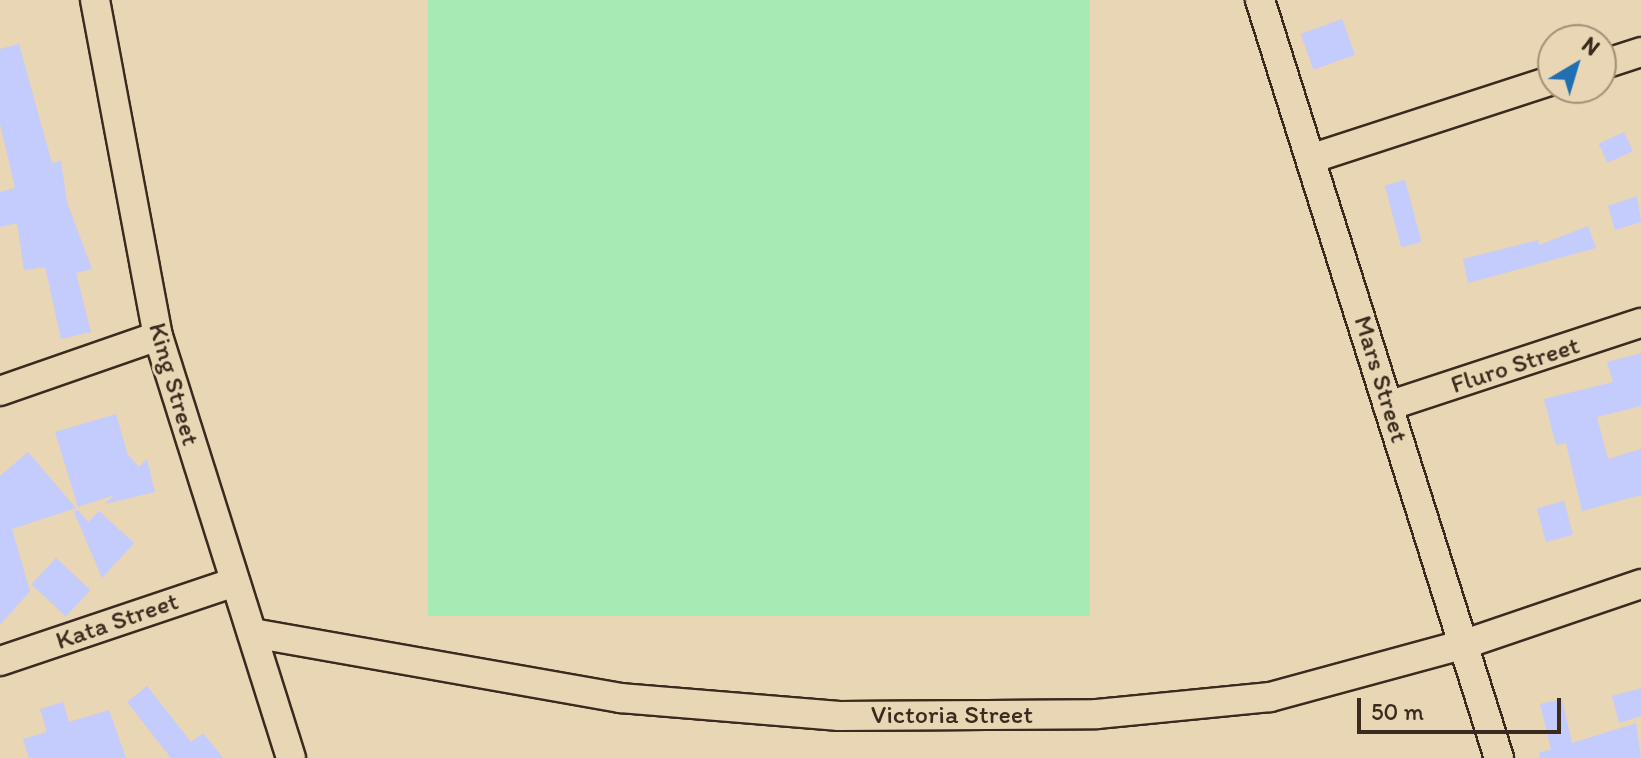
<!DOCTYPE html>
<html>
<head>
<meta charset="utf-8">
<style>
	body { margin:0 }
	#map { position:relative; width:1641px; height:758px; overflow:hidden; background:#e9d6b4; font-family:Itim,sans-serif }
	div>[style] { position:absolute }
	.green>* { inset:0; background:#a7eab3; transform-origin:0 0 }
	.building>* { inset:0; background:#c4cbfd; transform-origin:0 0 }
	.roads { filter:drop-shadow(2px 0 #3b2a1e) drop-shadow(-2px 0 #3b2a1e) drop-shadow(0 2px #3b2a1e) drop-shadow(0 -2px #3b2a1e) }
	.minor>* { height:28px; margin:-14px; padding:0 14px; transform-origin:14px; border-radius:14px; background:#e9d6b4 }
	span { translate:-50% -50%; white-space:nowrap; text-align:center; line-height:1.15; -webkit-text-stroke:6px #e9d6b4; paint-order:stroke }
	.street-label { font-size:26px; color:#3b2a1e }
	.north { position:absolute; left:1537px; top:24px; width:80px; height:80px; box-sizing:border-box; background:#e9d6b4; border:2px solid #a39178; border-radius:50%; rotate:38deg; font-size:22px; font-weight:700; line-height:32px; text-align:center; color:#3b2a1e }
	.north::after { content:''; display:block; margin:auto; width:28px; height:36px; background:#1f6fb2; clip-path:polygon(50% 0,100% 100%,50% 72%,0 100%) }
	.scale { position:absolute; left:1357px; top:698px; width:204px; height:36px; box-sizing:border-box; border:4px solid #3b2a1e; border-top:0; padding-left:10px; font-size:24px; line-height:28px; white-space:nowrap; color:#3b2a1e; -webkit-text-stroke:6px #e9d6b4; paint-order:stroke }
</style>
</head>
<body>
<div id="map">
	<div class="green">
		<div style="left:428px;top:0;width:662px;height:616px"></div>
	</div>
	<div class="building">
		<div style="left:1342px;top:19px;width:38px;height:44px;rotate:70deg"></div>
		<div style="clip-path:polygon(19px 44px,52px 163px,61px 161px,67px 202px,92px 269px,76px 273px,91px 332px,61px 339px,45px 267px,24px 270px,17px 223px,0 227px,0 192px,15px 188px,0 124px,0 49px)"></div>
		<div style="left:1624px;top:132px;width:21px;height:28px;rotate:65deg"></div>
		<div style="left:1405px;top:180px;width:64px;height:21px;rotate:75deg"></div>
		<div style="clip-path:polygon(1637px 196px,1641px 222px,1615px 230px,1608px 206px)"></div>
		<div style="clip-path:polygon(1588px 226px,1596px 248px,1468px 283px,1463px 259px,1538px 240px,1539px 245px)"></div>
		<div style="clip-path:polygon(1641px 353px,1641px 406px,1597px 417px,1608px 459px,1641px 449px,1641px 495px,1582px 511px,1566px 443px,1556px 445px,1544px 399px,1613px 382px,1607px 362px)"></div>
		<div style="clip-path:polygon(116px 414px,128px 455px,139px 467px,147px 459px,155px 492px,105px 504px,114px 495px,78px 507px,55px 432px)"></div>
		<div style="clip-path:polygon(28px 452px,76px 508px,12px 529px,30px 591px,0 625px,0 476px)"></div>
		<div style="left:1564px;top:501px;width:35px;height:28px;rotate:75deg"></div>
		<div style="clip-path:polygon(78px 510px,88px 522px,99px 511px,134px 543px,102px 578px,74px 512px)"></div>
		<div style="left:56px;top:558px;width:47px;height:36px;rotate:43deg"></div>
		<div style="clip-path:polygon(147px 686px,191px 742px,203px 733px,223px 758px,171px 758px,127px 702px)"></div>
		<div style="clip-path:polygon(1641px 688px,1641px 716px,1619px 723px,1612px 696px)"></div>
		<div style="clip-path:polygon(1562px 699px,1572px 743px,1636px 723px,1641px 758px,1540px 758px,1539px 753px,1551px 749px,1540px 704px)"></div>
		<div style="clip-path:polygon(63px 702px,69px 722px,109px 710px,126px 758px,29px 758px,23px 739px,47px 732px,40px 709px)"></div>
	</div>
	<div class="roads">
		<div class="minor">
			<div style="left:95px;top:0;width:342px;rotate:79.4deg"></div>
			<div style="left:158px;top:336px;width:442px;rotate:72.5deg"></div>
			<div style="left:1260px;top:0;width:795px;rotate:72.5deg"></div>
			<div style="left:1601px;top:65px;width:42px;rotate:-18deg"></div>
			<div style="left:1313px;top:158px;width:252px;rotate:-18deg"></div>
			<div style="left:0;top:391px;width:167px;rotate:-19.2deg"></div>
			<div style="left:1388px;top:406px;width:266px;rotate:-18.2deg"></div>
			<div style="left:252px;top:633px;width:374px;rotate:10deg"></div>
			<div style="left:620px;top:698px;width:220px;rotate:4.7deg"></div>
			<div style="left:839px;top:716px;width:258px;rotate:-0.4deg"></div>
			<div style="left:1097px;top:714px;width:174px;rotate:-5.6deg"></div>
			<div style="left:1270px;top:697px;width:202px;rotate:-15.2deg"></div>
			<div style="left:1465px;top:644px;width:186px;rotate:-18.8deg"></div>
			<div style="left:0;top:661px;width:248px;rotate:-18.6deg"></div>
		</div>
	</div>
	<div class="street-label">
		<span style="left:1515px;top:365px;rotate:-18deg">Fluro Street</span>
		<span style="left:1381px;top:379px;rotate:73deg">Mars Street</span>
		<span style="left:174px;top:384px;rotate:74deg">King Street</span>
		<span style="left:117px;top:621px;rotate:-19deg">Kata Street</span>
		<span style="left:952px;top:715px">Victoria Street</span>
	</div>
	<div class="north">N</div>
	<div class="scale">50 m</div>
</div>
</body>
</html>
